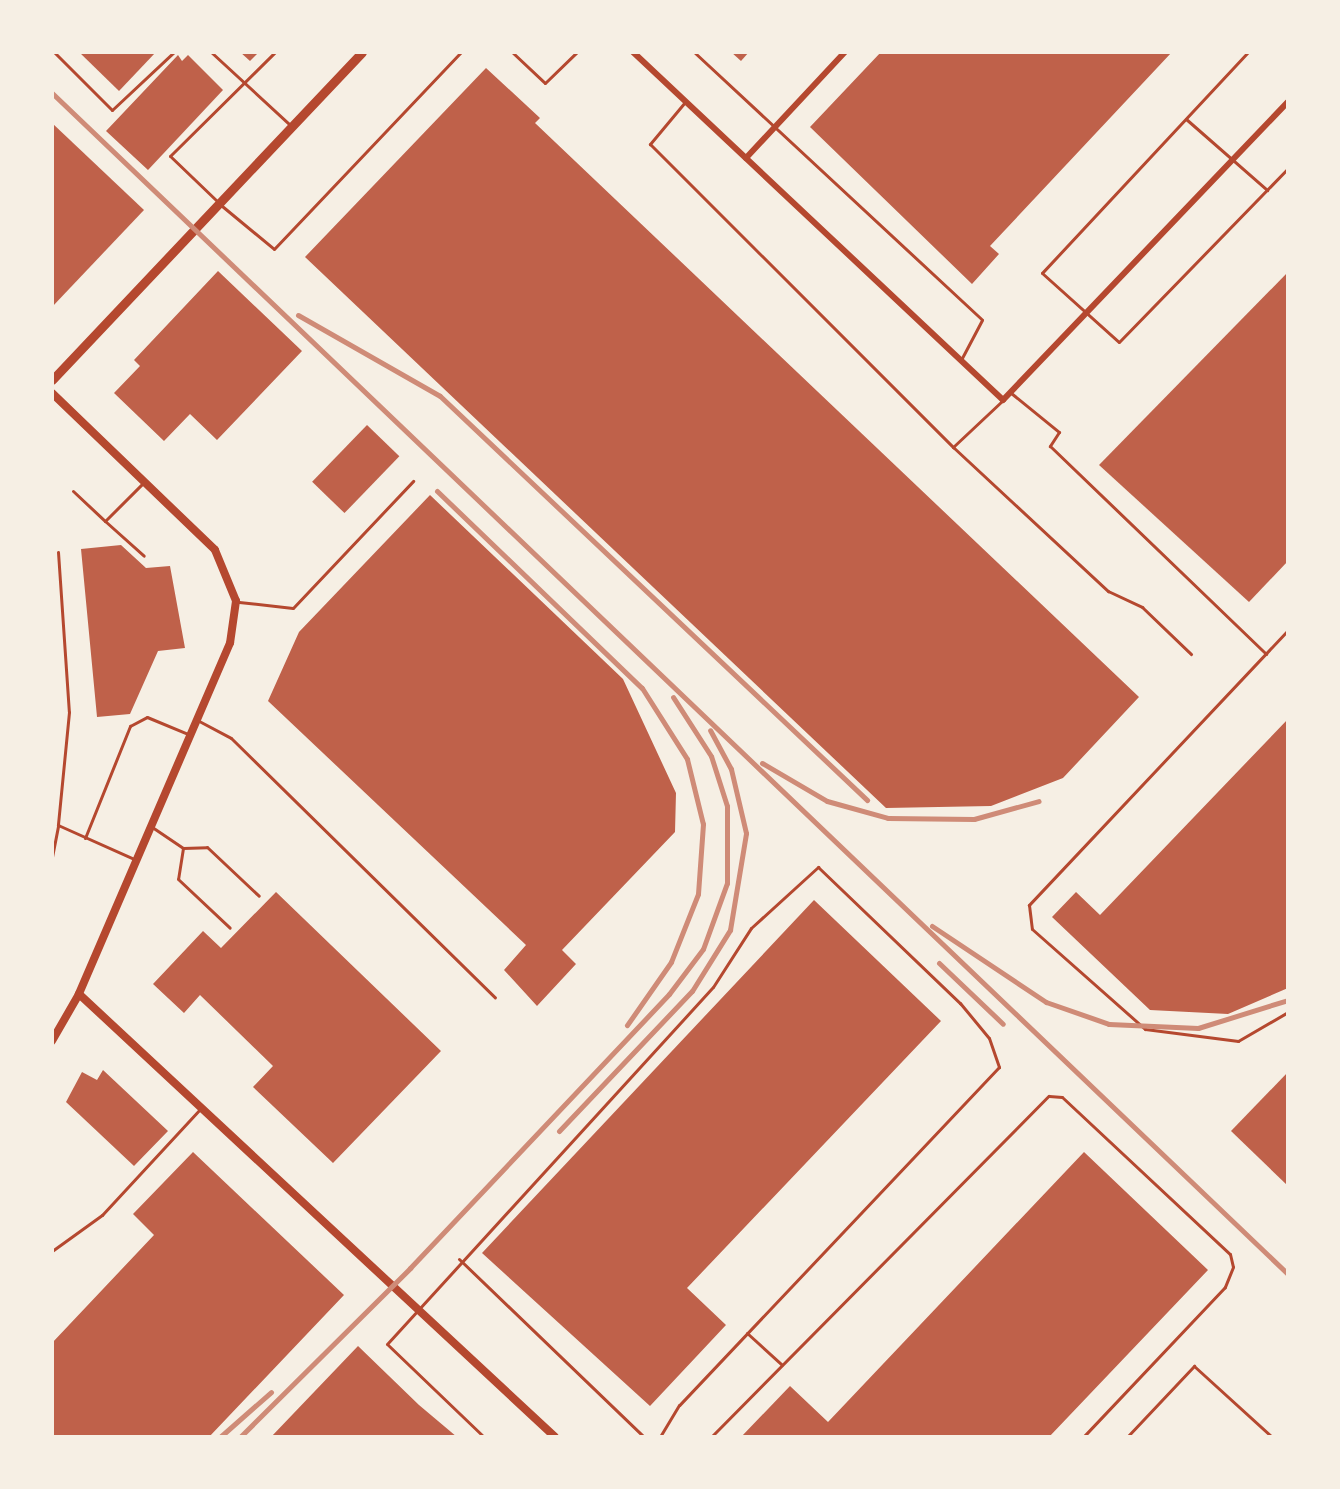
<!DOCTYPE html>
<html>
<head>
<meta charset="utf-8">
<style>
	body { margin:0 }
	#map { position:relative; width:1340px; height:1489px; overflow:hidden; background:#f6efe4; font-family:Arial,sans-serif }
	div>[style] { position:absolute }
	.building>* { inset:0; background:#bf614a; transform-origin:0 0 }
	.service>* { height:3px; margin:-1.5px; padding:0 1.5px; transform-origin:1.5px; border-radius:1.5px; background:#b5482f }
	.minor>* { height:6px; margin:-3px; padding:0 3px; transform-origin:3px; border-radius:3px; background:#b5482f }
	.tertiary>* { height:8px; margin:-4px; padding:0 4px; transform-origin:4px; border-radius:4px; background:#b5482f }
	.secondary>* { height:9px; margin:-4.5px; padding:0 4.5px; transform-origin:4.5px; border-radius:4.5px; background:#b5482f }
	.rail>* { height:5px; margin:-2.5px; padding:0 2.5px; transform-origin:2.5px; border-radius:2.5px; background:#cf8b77 }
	span { translate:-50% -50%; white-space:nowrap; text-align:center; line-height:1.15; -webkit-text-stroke:8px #f6efe4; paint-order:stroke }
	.frame { position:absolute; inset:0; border:54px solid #f6efe4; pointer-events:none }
</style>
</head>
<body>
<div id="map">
	<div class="building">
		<div style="clip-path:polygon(79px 52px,156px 52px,119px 91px)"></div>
		<div style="clip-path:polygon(240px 52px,259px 52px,250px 61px)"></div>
		<div style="clip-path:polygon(731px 52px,749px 52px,741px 61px)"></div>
		<div style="clip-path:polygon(881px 52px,1172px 52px,990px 246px,999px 254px,972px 284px,810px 127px)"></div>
		<div style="clip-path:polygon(178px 55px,182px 61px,188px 55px,223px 90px,148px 170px,106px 131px)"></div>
		<div style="clip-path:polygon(486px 68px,540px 118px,535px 123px,1139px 697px,1063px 778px,991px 806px,886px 808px,305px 257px)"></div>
		<div style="clip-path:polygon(52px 123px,144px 210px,52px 307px)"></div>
		<div style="clip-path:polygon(218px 271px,302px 351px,217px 440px,190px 414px,164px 441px,114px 393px,140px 366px,134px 360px)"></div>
		<div style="clip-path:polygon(1288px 272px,1288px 561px,1249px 602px,1099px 465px)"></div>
		<div style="left:367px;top:425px;width:45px;height:79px;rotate:44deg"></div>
		<div style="clip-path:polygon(430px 495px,623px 679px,676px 793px,675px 832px,562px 950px,576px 964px,537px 1006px,504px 970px,526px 945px,268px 701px,299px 632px)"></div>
		<div style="clip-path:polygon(121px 545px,146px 568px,170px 566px,185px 648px,158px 651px,130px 714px,97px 717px,81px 549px)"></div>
		<div style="clip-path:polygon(1288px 719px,1288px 988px,1228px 1014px,1150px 1010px,1052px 917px,1076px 892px,1100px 915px)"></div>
		<div style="clip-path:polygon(276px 892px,441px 1051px,333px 1163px,253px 1087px,273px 1066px,200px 995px,184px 1013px,153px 984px,203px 931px,221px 948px)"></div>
		<div style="clip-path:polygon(814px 900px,941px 1021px,687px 1288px,726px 1325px,650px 1406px,482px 1253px)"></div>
		<div style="clip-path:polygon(103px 1070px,168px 1131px,134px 1166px,66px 1102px,82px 1072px,97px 1080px)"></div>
		<div style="clip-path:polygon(1288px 1072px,1288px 1186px,1231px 1131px)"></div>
		<div style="clip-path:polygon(193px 1152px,344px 1295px,209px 1437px,52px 1437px,52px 1343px,154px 1235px,133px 1214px)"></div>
		<div style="clip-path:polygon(1084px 1152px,1208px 1270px,1049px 1437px,741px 1437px,790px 1386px,828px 1422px)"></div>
		<div style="clip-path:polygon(358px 1346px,419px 1405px,457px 1437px,271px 1437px)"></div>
	</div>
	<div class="service">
		<div style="left:54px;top:52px;width:82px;rotate:45deg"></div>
		<div style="left:112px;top:110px;width:85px;rotate:-43.1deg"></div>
		<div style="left:211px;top:52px;width:106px;rotate:42.7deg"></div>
		<div style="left:512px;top:52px;width:45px;rotate:43.2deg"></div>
		<div style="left:545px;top:83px;width:45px;rotate:-44.1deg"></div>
		<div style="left:694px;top:52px;width:393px;rotate:42.9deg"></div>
		<div style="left:982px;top:320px;width:43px;rotate:117.8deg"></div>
		<div style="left:1248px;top:52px;width:302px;rotate:133deg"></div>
		<div style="left:1042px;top:273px;width:103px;rotate:41.9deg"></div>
		<div style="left:1119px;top:342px;width:243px;rotate:-45.8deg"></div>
		<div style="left:685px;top:102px;width:55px;rotate:129.8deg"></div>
		<div style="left:650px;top:144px;width:429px;rotate:45deg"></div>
		<div style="left:953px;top:447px;width:69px;rotate:-43.2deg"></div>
		<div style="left:1186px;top:119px;width:108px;rotate:41.2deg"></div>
		<div style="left:217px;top:201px;width:65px;rotate:-136.2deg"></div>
		<div style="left:170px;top:156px;width:148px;rotate:-44.7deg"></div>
		<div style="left:222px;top:206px;width:67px;rotate:39.6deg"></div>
		<div style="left:274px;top:249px;width:272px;rotate:-46.5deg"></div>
		<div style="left:1011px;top:393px;width:62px;rotate:39.1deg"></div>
		<div style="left:1059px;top:432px;width:17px;rotate:123deg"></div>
		<div style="left:1050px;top:446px;width:300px;rotate:43.9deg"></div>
		<div style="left:953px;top:447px;width:212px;rotate:42.9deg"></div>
		<div style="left:1108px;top:591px;width:38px;rotate:25deg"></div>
		<div style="left:1142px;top:607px;width:68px;rotate:43.8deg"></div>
		<div style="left:73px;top:491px;width:44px;rotate:43.2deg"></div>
		<div style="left:105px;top:521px;width:55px;rotate:-45deg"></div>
		<div style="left:105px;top:521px;width:52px;rotate:41.9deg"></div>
		<div style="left:58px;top:552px;width:160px;rotate:86.1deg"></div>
		<div style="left:69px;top:712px;width:114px;rotate:95.6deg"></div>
		<div style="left:58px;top:825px;width:83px;rotate:24.1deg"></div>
		<div style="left:239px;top:602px;width:54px;rotate:6.3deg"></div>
		<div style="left:293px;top:608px;width:175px;rotate:-46.6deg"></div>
		<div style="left:1288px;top:630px;width:378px;rotate:133.3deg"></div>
		<div style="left:1029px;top:905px;width:24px;rotate:83deg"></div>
		<div style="left:1032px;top:929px;width:151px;rotate:41.5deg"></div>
		<div style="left:1145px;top:1029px;width:94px;rotate:7.4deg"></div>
		<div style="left:1238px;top:1041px;width:58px;rotate:-30.1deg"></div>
		<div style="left:199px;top:721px;width:36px;rotate:28deg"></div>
		<div style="left:231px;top:738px;width:370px;rotate:44.5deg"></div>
		<div style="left:152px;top:827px;width:37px;rotate:34deg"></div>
		<div style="left:183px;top:848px;width:24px;rotate:-2deg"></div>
		<div style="left:207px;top:847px;width:71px;rotate:43.3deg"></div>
		<div style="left:85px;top:838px;width:121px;rotate:-68.1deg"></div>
		<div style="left:130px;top:726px;width:19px;rotate:-28deg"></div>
		<div style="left:147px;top:717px;width:44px;rotate:22.5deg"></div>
		<div style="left:183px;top:848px;width:31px;rotate:99deg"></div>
		<div style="left:178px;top:879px;width:71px;rotate:43.3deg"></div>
		<div style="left:52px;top:857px;width:33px;rotate:-79deg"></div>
		<div style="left:52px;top:1251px;width:62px;rotate:-35.8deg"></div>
		<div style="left:102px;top:1215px;width:144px;rotate:-47.2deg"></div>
		<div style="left:459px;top:1259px;width:257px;rotate:43.9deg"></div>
		<div style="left:747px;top:1333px;width:47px;rotate:42.4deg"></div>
		<div style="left:484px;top:1437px;width:134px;rotate:-136.2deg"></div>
		<div style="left:387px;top:1344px;width:483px;rotate:-47.6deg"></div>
		<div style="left:713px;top:987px;width:70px;rotate:-57.2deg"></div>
		<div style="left:751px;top:928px;width:91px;rotate:-42.3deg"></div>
		<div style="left:818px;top:867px;width:197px;rotate:43.8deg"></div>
		<div style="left:960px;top:1003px;width:45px;rotate:50.4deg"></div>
		<div style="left:989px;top:1038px;width:31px;rotate:71deg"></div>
		<div style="left:999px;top:1067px;width:465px;rotate:133.4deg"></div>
		<div style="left:679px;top:1405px;width:37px;rotate:121deg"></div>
		<div style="left:711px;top:1437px;width:480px;rotate:-45.3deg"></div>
		<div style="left:1049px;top:1096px;width:13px;rotate:4deg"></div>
		<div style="left:1062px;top:1097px;width:230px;rotate:43.1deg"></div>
		<div style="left:1230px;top:1254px;width:13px;rotate:77deg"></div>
		<div style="left:1233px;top:1267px;width:22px;rotate:112deg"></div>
		<div style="left:1225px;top:1287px;width:207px;rotate:133.4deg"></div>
		<div style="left:1127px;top:1437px;width:98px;rotate:-46.7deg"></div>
		<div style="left:1194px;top:1366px;width:105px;rotate:42.3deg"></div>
	</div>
	<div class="minor">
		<div style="left:633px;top:52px;width:508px;rotate:43.24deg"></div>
		<div style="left:1003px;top:400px;width:412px;rotate:-46.3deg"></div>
		<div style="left:746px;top:158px;width:145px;rotate:-47deg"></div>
	</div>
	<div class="tertiary">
		<div style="left:52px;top:393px;width:226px;rotate:43.9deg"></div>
		<div style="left:215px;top:550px;width:55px;rotate:67.6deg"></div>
		<div style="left:236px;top:601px;width:42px;rotate:98.1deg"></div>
		<div style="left:230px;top:643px;width:382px;rotate:113.3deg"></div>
		<div style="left:79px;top:994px;width:54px;rotate:119.9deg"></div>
		<div style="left:79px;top:994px;width:650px;rotate:42.94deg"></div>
	</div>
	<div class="secondary">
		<div style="left:52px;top:380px;width:451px;rotate:-46.6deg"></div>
	</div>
	<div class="rail">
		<div style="left:52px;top:93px;width:1710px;rotate:43.7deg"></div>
		<div style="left:298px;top:315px;width:163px;rotate:29.7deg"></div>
		<div style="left:440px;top:396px;width:588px;rotate:43.41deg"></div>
		<div style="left:437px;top:491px;width:284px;rotate:43.9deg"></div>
		<div style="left:642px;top:688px;width:84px;rotate:57.6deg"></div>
		<div style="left:687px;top:759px;width:67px;rotate:76.2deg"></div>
		<div style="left:703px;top:824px;width:70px;rotate:94.1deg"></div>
		<div style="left:698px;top:894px;width:73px;rotate:111.7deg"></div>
		<div style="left:671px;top:962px;width:77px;rotate:124.9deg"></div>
		<div style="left:762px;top:763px;width:75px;rotate:30.3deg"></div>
		<div style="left:827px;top:801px;width:63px;rotate:15.6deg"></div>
		<div style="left:888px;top:818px;width:86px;rotate:0.7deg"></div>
		<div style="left:974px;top:819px;width:67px;rotate:-15.5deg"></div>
		<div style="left:932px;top:926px;width:137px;rotate:33.7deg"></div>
		<div style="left:1046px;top:1002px;width:67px;rotate:19.2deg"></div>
		<div style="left:1109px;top:1024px;width:89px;rotate:2.6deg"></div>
		<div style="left:1198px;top:1028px;width:94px;rotate:-17.3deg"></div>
		<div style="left:939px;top:963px;width:88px;rotate:43.6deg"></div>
		<div style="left:559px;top:1131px;width:193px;rotate:-46.5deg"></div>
		<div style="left:692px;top:991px;width:72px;rotate:-58.1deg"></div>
		<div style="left:730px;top:930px;width:98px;rotate:-80.6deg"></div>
		<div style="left:746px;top:833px;width:66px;rotate:-103.2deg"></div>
		<div style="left:731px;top:769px;width:44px;rotate:-118.3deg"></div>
		<div style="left:220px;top:1437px;width:68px;rotate:-41.4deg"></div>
		<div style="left:240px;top:1437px;width:240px;rotate:-44.8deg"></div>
		<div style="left:410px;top:1268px;width:377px;rotate:-46.6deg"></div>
		<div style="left:669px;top:994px;width:56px;rotate:-52.9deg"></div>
		<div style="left:703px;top:949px;width:70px;rotate:-70deg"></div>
		<div style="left:727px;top:883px;width:77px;rotate:-90deg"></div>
		<div style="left:727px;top:806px;width:52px;rotate:-107.7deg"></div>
		<div style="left:711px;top:756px;width:70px;rotate:-122.8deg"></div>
	</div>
	<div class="frame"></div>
</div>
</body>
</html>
